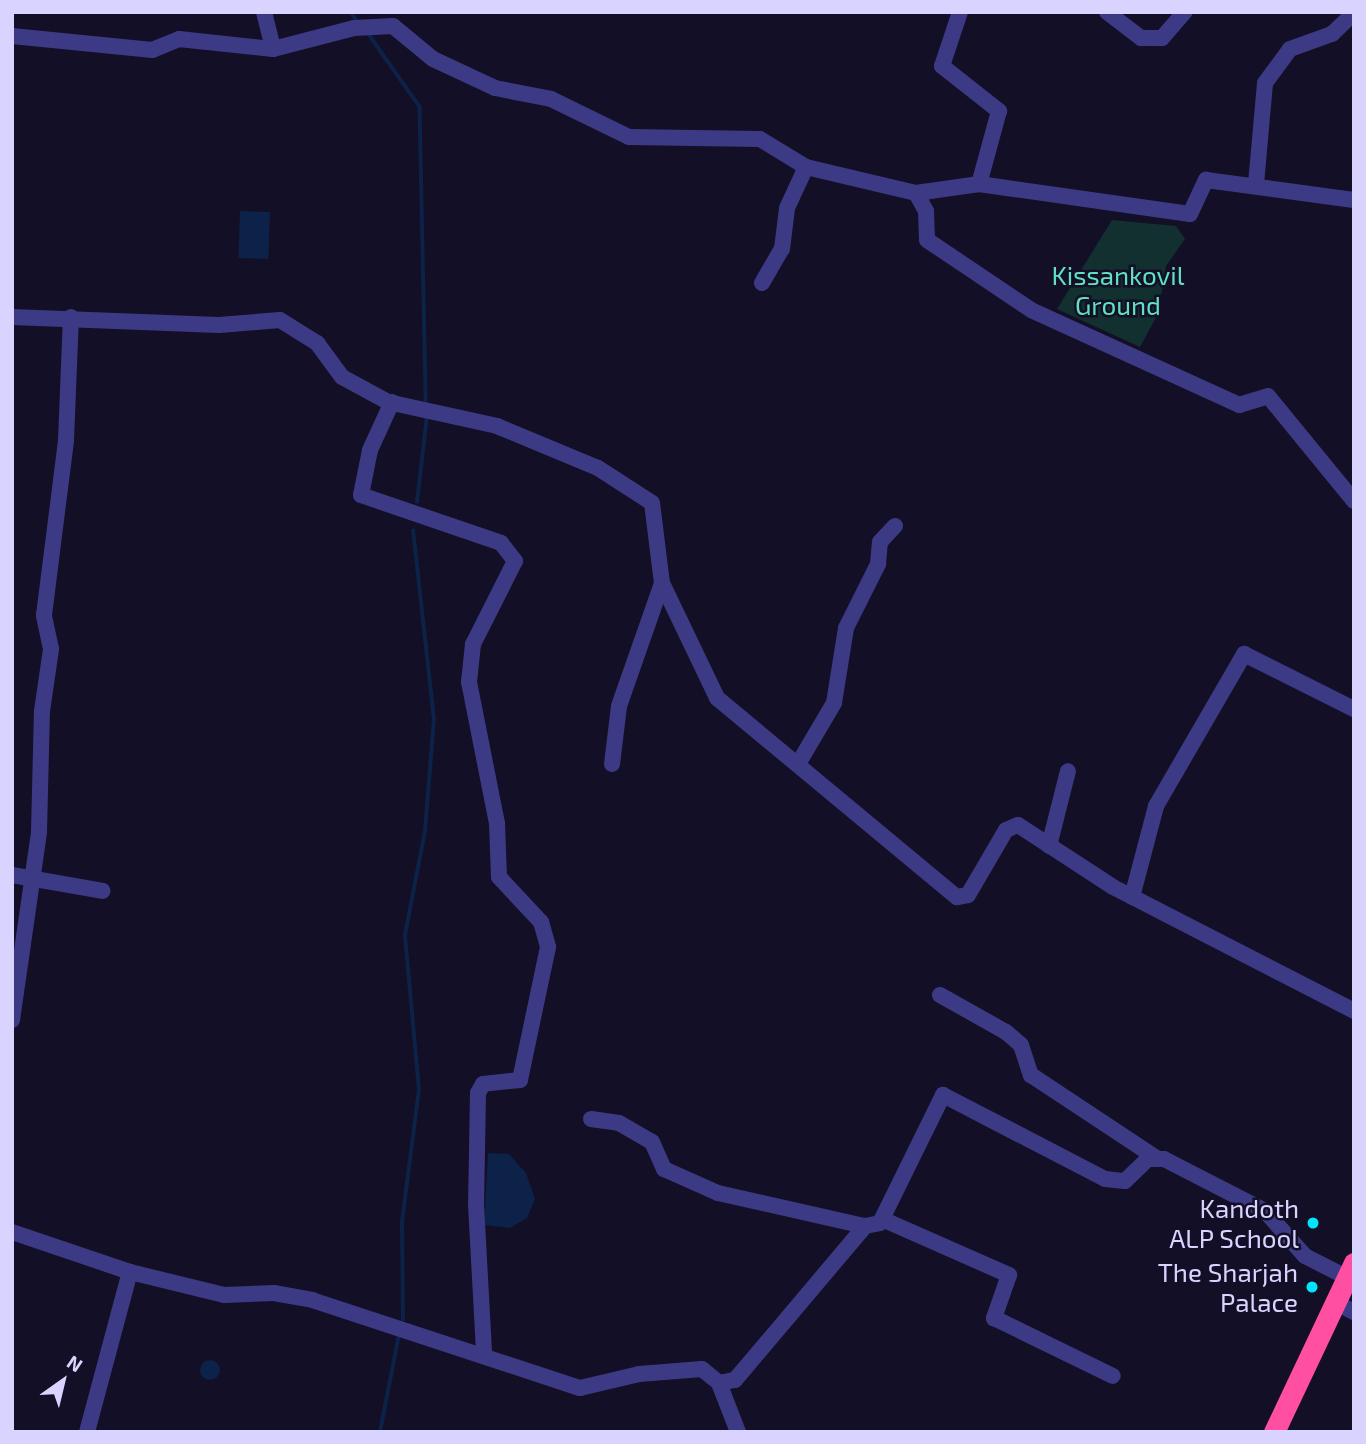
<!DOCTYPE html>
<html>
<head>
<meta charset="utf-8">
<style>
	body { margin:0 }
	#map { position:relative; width:1366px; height:1444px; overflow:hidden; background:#130f26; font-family:"Exo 2",sans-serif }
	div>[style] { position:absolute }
	.green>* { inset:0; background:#12302f }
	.water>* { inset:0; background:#0c2248; transform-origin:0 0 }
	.round { border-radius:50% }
	.stream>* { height:3.5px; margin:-1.75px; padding:0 1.75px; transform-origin:1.75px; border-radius:1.75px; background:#0c2248 }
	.minor>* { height:16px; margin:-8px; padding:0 8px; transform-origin:8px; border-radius:8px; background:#3d3a85 }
	.highway>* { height:21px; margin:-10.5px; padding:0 10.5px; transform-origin:10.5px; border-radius:10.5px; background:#ff4fa3 }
	.dots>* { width:19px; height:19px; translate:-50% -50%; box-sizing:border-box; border:4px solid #130f26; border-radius:50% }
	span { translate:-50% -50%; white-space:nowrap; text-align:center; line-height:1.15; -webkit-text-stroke:5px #130f26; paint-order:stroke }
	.park-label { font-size:26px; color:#5fe0c0 }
	.poi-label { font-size:26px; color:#d9d4ff }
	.right { translate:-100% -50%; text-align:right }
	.frame { position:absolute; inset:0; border:14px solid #d9d4ff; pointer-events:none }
	.north { position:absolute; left:28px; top:1346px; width:70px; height:70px; -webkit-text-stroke:5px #130f26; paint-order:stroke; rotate:34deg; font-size:19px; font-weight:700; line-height:28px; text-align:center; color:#d9d4ff }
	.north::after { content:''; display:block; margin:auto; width:24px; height:32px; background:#d9d4ff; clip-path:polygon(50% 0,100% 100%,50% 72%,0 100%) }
</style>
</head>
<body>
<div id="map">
	<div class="green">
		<div style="clip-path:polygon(1112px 220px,1176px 226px,1185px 239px,1166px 266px,1158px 314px,1140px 347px,1057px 309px)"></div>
	</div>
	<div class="water">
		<div style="left:240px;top:211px;width:30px;height:47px;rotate:2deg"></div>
		<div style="clip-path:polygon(488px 1153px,509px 1154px,526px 1173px,535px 1199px,527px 1218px,510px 1228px,484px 1225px)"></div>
		<div class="round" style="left:200px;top:1360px;width:20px;height:20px"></div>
	</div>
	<div class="stream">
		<div style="left:351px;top:12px;width:12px;rotate:55deg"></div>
		<div style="left:368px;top:33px;width:90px;rotate:54.9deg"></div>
		<div style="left:420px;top:107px;width:293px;rotate:88.8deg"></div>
		<div style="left:417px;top:502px;width:88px;rotate:-83.4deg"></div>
		<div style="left:403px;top:1320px;width:98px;rotate:-90.6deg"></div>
		<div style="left:402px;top:1222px;width:133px;rotate:-82.7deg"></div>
		<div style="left:419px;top:1090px;width:156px;rotate:-95.2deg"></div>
		<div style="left:405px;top:935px;width:106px;rotate:-79.1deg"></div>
		<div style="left:425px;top:831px;width:111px;rotate:-85.4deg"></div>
		<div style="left:434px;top:720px;width:190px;rotate:-96.3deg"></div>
		<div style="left:380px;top:1432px;width:95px;rotate:-79deg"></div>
	</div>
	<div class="minor">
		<div style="left:264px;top:12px;width:38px;rotate:76deg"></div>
		<div style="left:960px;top:12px;width:57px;rotate:108.4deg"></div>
		<div style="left:942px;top:66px;width:73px;rotate:38.3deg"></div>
		<div style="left:999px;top:111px;width:76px;rotate:105.3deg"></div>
		<div style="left:1107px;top:12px;width:43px;rotate:37.4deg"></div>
		<div style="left:1141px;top:38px;width:21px"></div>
		<div style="left:1162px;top:38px;width:35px;rotate:-49deg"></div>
		<div style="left:12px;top:36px;width:141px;rotate:5.7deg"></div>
		<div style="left:152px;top:50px;width:29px;rotate:-22deg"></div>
		<div style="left:179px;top:39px;width:95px;rotate:6.1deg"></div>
		<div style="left:273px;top:49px;width:84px;rotate:-14.5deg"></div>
		<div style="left:354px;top:28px;width:39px;rotate:-3deg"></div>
		<div style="left:393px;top:26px;width:52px;rotate:39.5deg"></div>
		<div style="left:433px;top:59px;width:68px;rotate:25.1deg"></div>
		<div style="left:495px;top:88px;width:57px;rotate:11.1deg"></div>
		<div style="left:551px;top:99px;width:87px;rotate:26deg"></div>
		<div style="left:629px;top:137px;width:131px;rotate:0.9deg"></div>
		<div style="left:760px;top:139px;width:54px;rotate:31.3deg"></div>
		<div style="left:806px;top:167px;width:113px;rotate:13.3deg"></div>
		<div style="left:916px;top:193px;width:64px;rotate:-8.1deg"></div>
		<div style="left:979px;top:184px;width:213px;rotate:8.1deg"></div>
		<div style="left:1190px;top:214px;width:38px;rotate:-65deg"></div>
		<div style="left:1206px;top:180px;width:149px;rotate:7.7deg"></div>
		<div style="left:1256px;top:184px;width:101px;rotate:-84.9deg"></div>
		<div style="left:1265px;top:83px;width:42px;rotate:-53.7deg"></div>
		<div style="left:1290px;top:49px;width:45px;rotate:-19.7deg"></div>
		<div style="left:1332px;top:34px;width:30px;rotate:-44deg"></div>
		<div style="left:916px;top:193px;width:21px;rotate:61deg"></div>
		<div style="left:926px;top:211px;width:29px;rotate:88deg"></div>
		<div style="left:927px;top:240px;width:125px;rotate:33.9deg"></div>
		<div style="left:1031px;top:310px;width:229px;rotate:24.5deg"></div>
		<div style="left:1239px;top:405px;width:30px;rotate:-17deg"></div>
		<div style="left:1268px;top:396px;width:136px;rotate:50.7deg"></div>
		<div style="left:762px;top:283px;width:39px;rotate:-60deg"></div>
		<div style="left:782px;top:249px;width:41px;rotate:-83deg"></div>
		<div style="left:787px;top:208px;width:45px;rotate:-65.1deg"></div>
		<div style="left:12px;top:317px;width:207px;rotate:2.2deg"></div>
		<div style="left:219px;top:325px;width:61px;rotate:-4.7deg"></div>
		<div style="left:280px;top:320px;width:44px;rotate:31.9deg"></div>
		<div style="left:317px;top:343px;width:42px;rotate:53.7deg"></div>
		<div style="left:342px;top:377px;width:52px;rotate:28.5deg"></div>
		<div style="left:388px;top:402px;width:112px;rotate:12.4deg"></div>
		<div style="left:497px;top:426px;width:109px;rotate:22.6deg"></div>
		<div style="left:598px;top:468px;width:64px;rotate:32.9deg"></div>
		<div style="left:652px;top:503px;width:81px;rotate:82.9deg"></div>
		<div style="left:662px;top:583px;width:127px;rotate:64.4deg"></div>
		<div style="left:717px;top:698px;width:312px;rotate:39.7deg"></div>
		<div style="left:957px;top:897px;width:11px;rotate:-10deg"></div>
		<div style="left:968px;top:895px;width:75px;rotate:-59.7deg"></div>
		<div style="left:1006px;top:830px;width:13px;rotate:-23deg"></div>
		<div style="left:1018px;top:825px;width:113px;rotate:33.1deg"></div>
		<div style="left:1113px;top:887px;width:271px;rotate:27.2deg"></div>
		<div style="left:392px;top:402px;width:53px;rotate:114.6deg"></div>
		<div style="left:370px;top:450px;width:46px;rotate:101.3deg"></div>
		<div style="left:361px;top:495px;width:148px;rotate:18.9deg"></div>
		<div style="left:501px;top:543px;width:23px;rotate:52deg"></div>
		<div style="left:515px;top:561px;width:93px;rotate:116.8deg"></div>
		<div style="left:473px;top:644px;width:38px;rotate:96deg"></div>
		<div style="left:469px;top:682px;width:144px;rotate:78.8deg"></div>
		<div style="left:497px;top:823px;width:54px;rotate:87.9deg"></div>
		<div style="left:499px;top:877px;width:62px;rotate:47deg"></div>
		<div style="left:541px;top:922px;width:26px;rotate:74deg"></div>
		<div style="left:548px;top:947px;width:136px;rotate:101.9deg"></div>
		<div style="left:520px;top:1080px;width:37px;rotate:174deg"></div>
		<div style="left:483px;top:1084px;width:10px;rotate:119deg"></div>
		<div style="left:478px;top:1093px;width:111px;rotate:91deg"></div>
		<div style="left:476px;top:1204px;width:149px;rotate:86.9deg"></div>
		<div style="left:612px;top:764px;width:58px;rotate:-83.1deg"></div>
		<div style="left:619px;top:706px;width:130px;rotate:-70.7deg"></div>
		<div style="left:798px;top:764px;width:71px;rotate:-59.5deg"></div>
		<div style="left:834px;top:703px;width:76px;rotate:-80.9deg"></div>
		<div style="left:846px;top:628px;width:72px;rotate:-63.4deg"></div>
		<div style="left:878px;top:564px;width:22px;rotate:-85deg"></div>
		<div style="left:880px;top:542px;width:22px;rotate:-47deg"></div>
		<div style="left:1049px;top:846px;width:77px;rotate:-75.8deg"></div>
		<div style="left:12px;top:875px;width:92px;rotate:10deg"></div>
		<div style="left:1132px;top:897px;width:94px;rotate:-75.2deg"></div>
		<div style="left:1156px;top:806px;width:176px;rotate:-59.9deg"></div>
		<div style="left:1244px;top:654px;width:123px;rotate:26.6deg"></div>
		<div style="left:940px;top:995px;width:76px;rotate:29.3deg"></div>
		<div style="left:1006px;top:1032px;width:20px;rotate:41deg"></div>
		<div style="left:1021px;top:1045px;width:32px;rotate:72deg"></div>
		<div style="left:1031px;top:1075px;width:152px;rotate:33.5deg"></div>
		<div style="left:12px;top:1020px;width:190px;rotate:-81.8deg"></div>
		<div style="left:39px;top:832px;width:121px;rotate:-88.6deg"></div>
		<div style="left:42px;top:711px;width:63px;rotate:-81.7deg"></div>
		<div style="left:51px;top:649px;width:35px;rotate:-102deg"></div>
		<div style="left:44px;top:615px;width:176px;rotate:-82.8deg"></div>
		<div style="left:66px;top:440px;width:123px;rotate:-87.7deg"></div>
		<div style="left:591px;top:1119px;width:28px;rotate:8deg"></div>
		<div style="left:619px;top:1123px;width:38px;rotate:30deg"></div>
		<div style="left:652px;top:1142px;width:30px;rotate:66deg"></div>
		<div style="left:664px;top:1169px;width:59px;rotate:24deg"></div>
		<div style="left:718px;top:1193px;width:151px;rotate:12.7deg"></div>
		<div style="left:882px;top:1219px;width:139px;rotate:23.8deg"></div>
		<div style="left:1009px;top:1275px;width:46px;rotate:109.2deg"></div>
		<div style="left:994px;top:1318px;width:132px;rotate:26deg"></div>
		<div style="left:12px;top:1232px;width:125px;rotate:18.7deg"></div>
		<div style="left:130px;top:1272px;width:97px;rotate:13.7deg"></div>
		<div style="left:224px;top:1295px;width:50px;rotate:-2.3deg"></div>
		<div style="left:274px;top:1293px;width:39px;rotate:10deg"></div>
		<div style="left:312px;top:1300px;width:282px;rotate:18.2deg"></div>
		<div style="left:580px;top:1388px;width:61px;rotate:-13.3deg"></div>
		<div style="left:639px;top:1374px;width:63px;rotate:-4.5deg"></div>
		<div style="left:702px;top:1369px;width:22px;rotate:39deg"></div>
		<div style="left:719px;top:1383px;width:16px;rotate:-11deg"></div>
		<div style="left:735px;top:1380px;width:202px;rotate:-49.8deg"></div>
		<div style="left:865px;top:1226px;width:15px;rotate:-11deg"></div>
		<div style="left:880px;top:1223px;width:143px;rotate:-63.8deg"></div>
		<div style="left:943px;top:1095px;width:182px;rotate:27.4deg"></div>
		<div style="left:1105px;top:1179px;width:20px;rotate:6deg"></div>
		<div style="left:1125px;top:1181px;width:32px;rotate:-44deg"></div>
		<div style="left:1148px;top:1159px;width:16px"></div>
		<div style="left:1164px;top:1159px;width:114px;rotate:27.2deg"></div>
		<div style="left:1265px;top:1211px;width:60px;rotate:48.4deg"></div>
		<div style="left:1305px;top:1256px;width:46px;rotate:27.1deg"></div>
		<div style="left:1335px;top:1302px;width:21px;rotate:28deg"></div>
		<div style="left:719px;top:1383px;width:53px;rotate:68.8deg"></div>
		<div style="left:87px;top:1432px;width:166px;rotate:-75deg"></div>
	</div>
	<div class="highway">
		<div style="left:1274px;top:1432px;width:187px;rotate:-64.7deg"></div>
	</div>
	<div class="dots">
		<div style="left:1313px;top:1223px;background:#00e5ff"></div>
		<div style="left:1312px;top:1287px;background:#00e5ff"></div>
	</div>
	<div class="park-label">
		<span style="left:1118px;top:290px">Kissankovil<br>Ground</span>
	</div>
	<div class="poi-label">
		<span class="right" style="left:1299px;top:1223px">Kandoth<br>ALP School</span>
		<span class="right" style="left:1298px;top:1287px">The Sharjah<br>Palace</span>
	</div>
	<div class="frame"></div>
	<div class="north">N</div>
</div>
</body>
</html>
